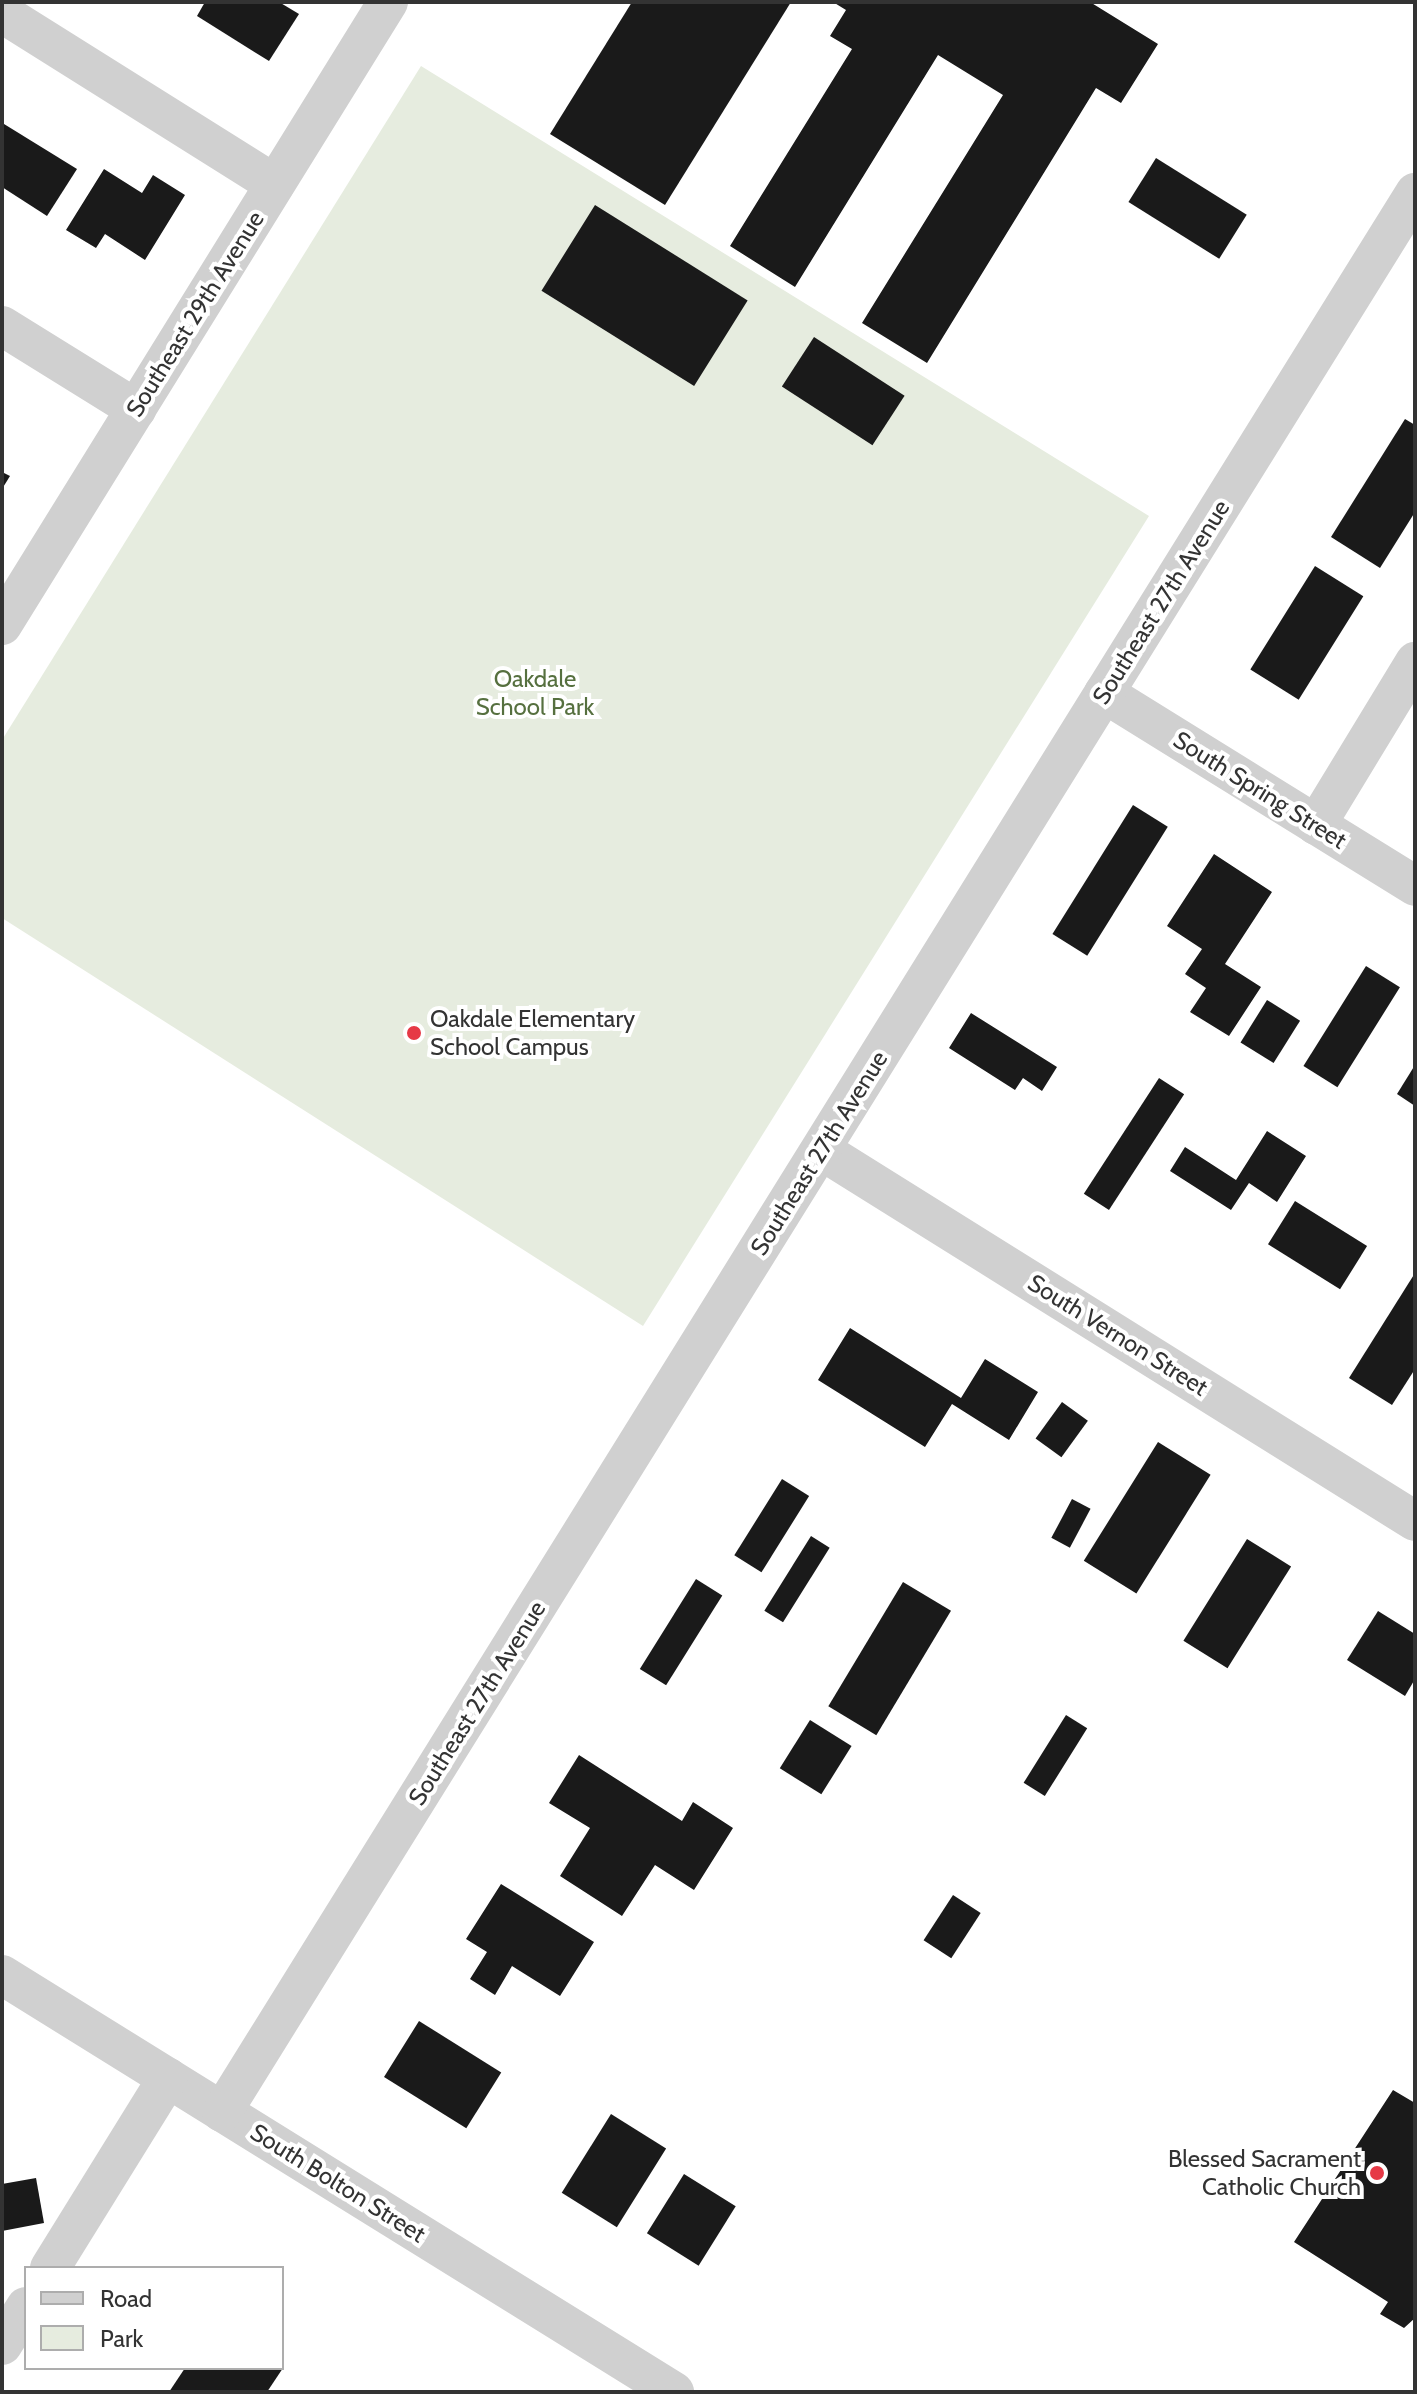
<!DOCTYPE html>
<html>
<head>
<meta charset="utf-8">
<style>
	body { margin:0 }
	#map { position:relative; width:1417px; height:2394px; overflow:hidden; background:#fff; font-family:Cabin,sans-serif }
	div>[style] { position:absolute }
	.green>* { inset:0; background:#e6ecdf }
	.building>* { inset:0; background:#1a1a1a; transform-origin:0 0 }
	.minor>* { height:40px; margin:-20px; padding:0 20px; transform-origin:20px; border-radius:20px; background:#d0d0d0 }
	.dots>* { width:22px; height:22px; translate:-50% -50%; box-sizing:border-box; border:4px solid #fff; border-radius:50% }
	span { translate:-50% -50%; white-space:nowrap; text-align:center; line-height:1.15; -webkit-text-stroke:8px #fff; paint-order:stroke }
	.street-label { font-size:24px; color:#333 }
	.park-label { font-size:24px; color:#56703f }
	.poi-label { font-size:24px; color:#333 }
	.left { translate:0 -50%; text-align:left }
	.right { translate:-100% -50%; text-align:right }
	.frame { position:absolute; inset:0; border:4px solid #333; pointer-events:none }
	.legend { position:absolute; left:24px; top:2266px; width:260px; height:104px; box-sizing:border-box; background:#fff; border:2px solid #adadad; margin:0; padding:10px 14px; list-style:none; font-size:24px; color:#333 }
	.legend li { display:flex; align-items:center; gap:16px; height:40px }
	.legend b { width:40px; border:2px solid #adadad }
</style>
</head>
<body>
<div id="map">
	<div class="green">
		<div style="clip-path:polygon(421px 66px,1149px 516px,643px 1326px,2px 918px,2px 740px)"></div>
	</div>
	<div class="building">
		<div style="clip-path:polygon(205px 2px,279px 2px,299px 14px,269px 61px,197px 16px)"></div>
		<div style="clip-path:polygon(632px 2px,791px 2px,665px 205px,550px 134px)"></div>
		<div style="clip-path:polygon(833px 2px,1090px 2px,1158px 44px,1121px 103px,1096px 88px,927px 363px,862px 323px,1003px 95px,938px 55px,795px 287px,730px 246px,852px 49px,830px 36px,846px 10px)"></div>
		<div style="clip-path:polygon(4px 124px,77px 169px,47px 216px,2px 187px)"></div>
		<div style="left:1156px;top:158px;width:107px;height:52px;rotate:32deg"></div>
		<div style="clip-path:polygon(104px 169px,142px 193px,153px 175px,185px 195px,145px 260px,105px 234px,96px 248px,66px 230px)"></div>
		<div style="left:595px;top:205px;width:180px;height:101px;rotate:32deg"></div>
		<div style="left:814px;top:337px;width:108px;height:59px;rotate:33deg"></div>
		<div style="clip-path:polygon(1405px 419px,1415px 425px,1415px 512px,1380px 568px,1331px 537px)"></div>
		<div style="clip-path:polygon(2px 472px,10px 476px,2px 489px)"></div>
		<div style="left:1315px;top:566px;width:57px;height:122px;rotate:32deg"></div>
		<div style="left:1133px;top:805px;width:41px;height:152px;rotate:32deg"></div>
		<div style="clip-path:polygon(1214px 854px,1272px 892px,1225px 964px,1261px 987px,1229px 1036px,1190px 1012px,1206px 988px,1185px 974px,1202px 949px,1167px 926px)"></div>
		<div style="left:1366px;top:966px;width:40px;height:118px;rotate:32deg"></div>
		<div style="left:1267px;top:1000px;width:39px;height:50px;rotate:32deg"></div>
		<div style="clip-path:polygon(971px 1013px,1057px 1067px,1042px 1091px,1023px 1078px,1015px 1090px,949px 1048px)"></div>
		<div style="clip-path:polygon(1415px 1065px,1415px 1106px,1397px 1094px)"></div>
		<div style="left:1159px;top:1078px;width:30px;height:138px;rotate:33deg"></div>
		<div style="clip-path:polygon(1267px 1131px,1306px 1156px,1277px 1202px,1249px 1183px,1231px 1210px,1170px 1171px,1185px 1147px,1236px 1180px)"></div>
		<div style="left:1295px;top:1201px;width:85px;height:51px;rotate:32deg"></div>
		<div style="clip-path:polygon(1415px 1273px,1415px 1369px,1392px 1405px,1349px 1378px)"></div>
		<div style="clip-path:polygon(850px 1328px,961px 1398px,985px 1359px,1038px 1392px,1009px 1440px,952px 1404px,925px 1447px,818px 1380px)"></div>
		<div style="left:1062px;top:1402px;width:32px;height:45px;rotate:36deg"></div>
		<div style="left:1158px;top:1442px;width:62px;height:140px;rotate:32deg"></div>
		<div style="left:782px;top:1479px;width:32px;height:90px;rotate:32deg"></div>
		<div style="left:1072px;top:1499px;width:21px;height:44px;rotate:28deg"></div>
		<div style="left:811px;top:1536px;width:22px;height:88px;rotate:32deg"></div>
		<div style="left:1247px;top:1539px;width:52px;height:120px;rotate:32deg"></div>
		<div style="left:696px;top:1579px;width:31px;height:106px;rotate:32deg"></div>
		<div style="left:903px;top:1582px;width:56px;height:145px;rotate:31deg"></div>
		<div style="clip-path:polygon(1378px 1611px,1415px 1634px,1415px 1679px,1405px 1696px,1347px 1660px)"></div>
		<div style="left:1066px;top:1715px;width:25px;height:80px;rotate:32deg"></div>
		<div style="left:810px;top:1720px;width:49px;height:57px;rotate:32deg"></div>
		<div style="clip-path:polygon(579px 1755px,682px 1821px,693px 1802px,733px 1828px,694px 1890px,655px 1865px,622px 1916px,560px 1876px,590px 1828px,549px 1803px)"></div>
		<div style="clip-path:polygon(501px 1884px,594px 1942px,560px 1996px,512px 1966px,495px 1995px,470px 1979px,487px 1952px,466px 1939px)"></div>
		<div style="left:953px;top:1895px;width:33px;height:54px;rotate:33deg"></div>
		<div style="left:419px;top:2021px;width:97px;height:66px;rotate:32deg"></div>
		<div style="clip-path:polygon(1393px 2090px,1415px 2103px,1415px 2318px,1404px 2328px,1380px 2314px,1388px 2302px,1294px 2242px)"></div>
		<div style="left:611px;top:2114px;width:65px;height:93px;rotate:32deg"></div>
		<div style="left:684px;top:2174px;width:61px;height:70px;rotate:32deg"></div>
		<div style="clip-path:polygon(36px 2178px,44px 2223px,2px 2231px,2px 2184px)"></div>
		<div style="clip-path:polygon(185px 2368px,283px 2368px,267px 2392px,169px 2392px)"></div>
	</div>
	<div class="minor">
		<div style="left:2px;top:13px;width:322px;rotate:32.1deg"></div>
		<div style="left:2px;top:326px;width:158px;rotate:31.8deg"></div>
		<div style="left:2px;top:625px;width:733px;rotate:-58.22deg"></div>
		<div style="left:1104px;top:693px;width:366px;rotate:31.8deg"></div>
		<div style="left:1316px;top:825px;width:191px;rotate:-58.7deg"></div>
		<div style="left:821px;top:1150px;width:700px;rotate:31.99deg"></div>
		<div style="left:2px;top:1975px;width:791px;rotate:31.82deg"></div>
		<div style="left:222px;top:2112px;width:2260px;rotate:-58.13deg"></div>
		<div style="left:50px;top:2268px;width:224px;rotate:-58.2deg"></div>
		<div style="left:2px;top:2345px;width:45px;rotate:-57.7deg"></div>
	</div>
	<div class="dots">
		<div style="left:414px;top:1033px;background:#e63946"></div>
		<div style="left:1377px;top:2173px;background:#e63946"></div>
	</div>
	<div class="street-label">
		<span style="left:195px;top:314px;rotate:-58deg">Southeast 29th Avenue</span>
		<span style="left:1161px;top:602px;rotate:-58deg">Southeast 27th Avenue</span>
		<span style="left:1260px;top:790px;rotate:32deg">South Spring Street</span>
		<span style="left:819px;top:1153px;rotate:-58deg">Southeast 27th Avenue</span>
		<span style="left:1118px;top:1335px;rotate:32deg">South Vernon Street</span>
		<span style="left:477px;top:1703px;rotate:-58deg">Southeast 27th Avenue</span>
		<span style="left:338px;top:2183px;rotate:32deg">South Bolton Street</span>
	</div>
	<div class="park-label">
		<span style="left:535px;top:693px">Oakdale<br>School Park</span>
	</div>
	<div class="poi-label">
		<span class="left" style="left:430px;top:1033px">Oakdale Elementary<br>School Campus</span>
		<span class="right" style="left:1361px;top:2173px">Blessed Sacrament<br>Catholic Church</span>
	</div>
	<div class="frame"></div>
	<ul class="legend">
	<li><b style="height:10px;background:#d0d0d0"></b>Road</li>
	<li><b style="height:22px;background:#e6ecdf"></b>Park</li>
	</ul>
</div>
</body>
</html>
